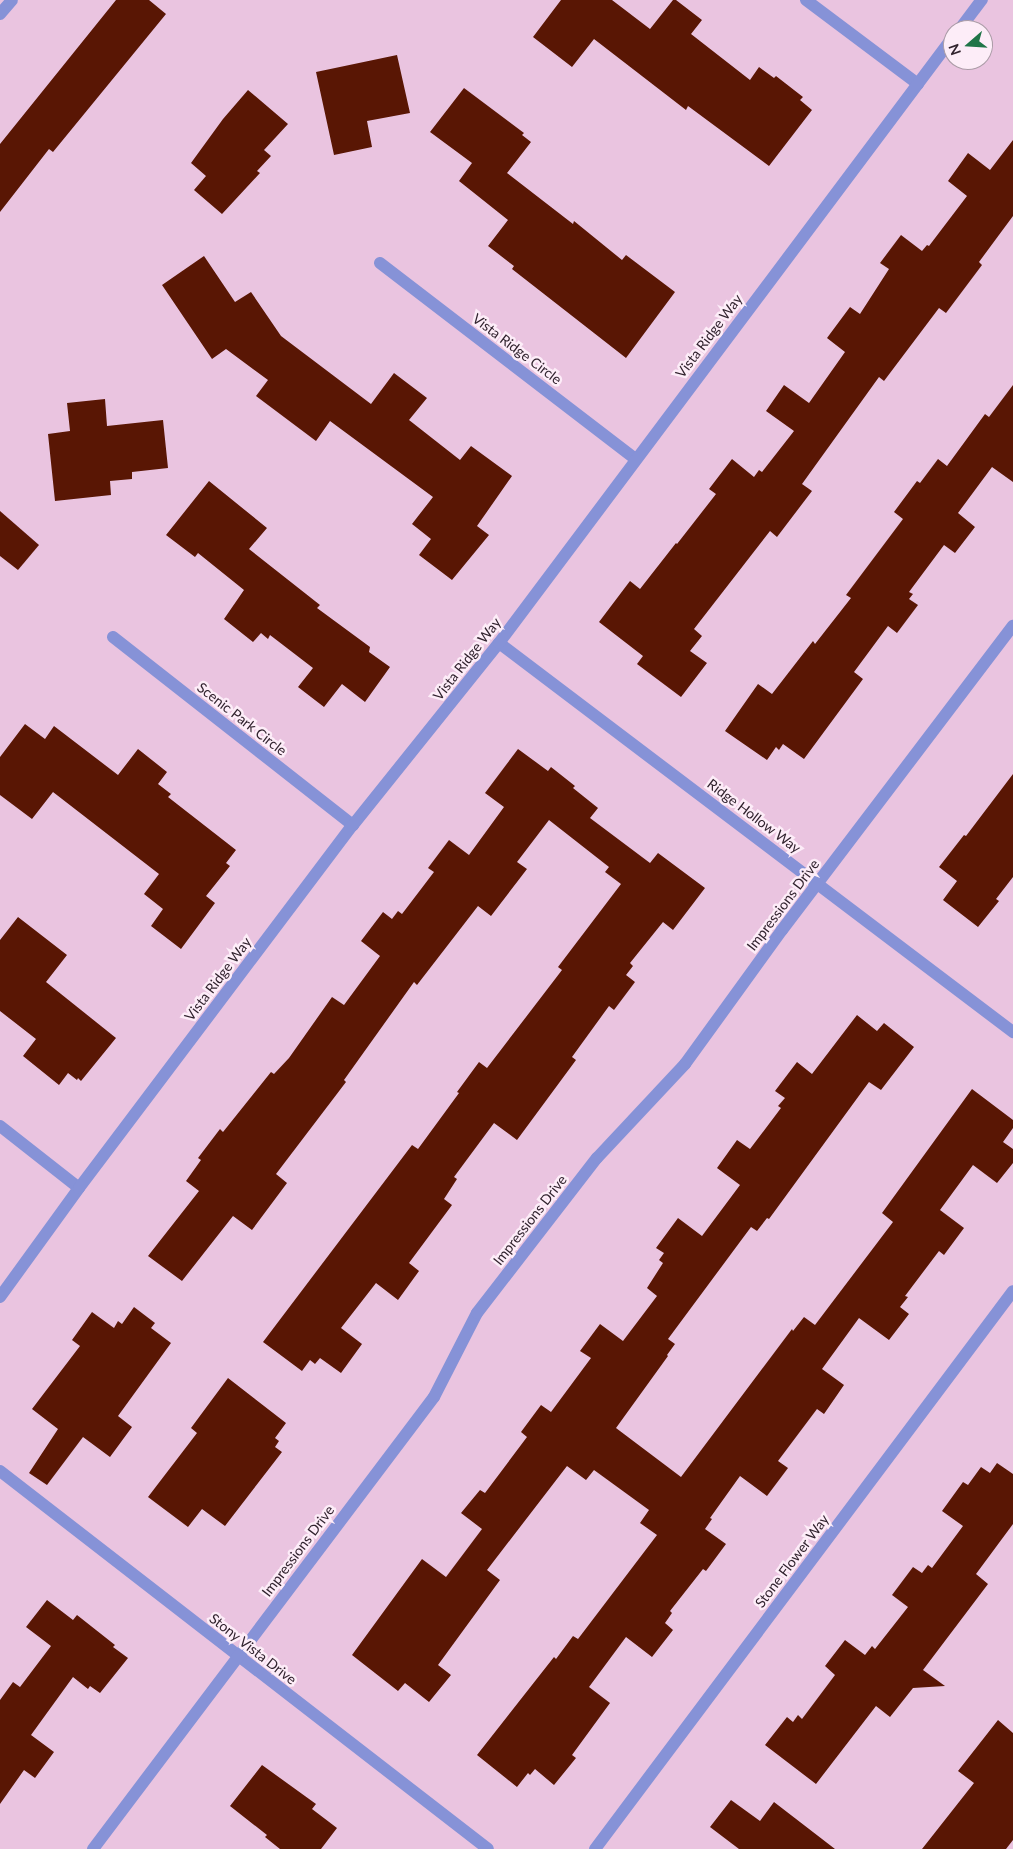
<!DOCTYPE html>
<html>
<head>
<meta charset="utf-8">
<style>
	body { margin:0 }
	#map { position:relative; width:1013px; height:1849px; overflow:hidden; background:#eac4e0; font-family:Lato,sans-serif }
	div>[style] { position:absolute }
	.building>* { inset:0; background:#591604 }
	.minor>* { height:12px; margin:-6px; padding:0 6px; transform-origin:6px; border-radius:6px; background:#8692d7 }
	span { translate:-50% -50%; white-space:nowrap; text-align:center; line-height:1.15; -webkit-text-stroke:5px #fdedf8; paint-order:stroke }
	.street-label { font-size:14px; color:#31232e }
	.north { position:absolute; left:943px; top:20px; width:50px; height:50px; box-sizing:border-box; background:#fdedf8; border:1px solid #ab9ca7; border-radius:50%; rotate:251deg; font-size:14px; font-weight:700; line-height:20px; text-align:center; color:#31232e }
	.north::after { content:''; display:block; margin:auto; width:18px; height:22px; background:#207548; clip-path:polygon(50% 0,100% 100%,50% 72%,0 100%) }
</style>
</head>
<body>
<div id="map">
	<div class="building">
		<div style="clip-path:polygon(116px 0,149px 0,166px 14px,53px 152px,49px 149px,0 212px,0 144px)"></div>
		<div style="clip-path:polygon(561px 0,612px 0,650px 29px,673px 0,676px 0,702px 20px,691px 34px,750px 80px,759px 67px,774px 78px,776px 76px,803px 97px,800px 100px,812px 110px,769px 166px,688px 106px,686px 110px,594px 39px,572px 67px,533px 37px)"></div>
		<div style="clip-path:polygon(397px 55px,410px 113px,367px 121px,372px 147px,334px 155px,316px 72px)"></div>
		<div style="clip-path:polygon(464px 88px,524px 133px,522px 135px,531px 142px,507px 173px,573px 224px,574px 221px,622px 260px,626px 255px,675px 292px,626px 358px,512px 269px,514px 266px,488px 246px,508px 220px,459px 181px,472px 163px,430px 132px)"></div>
		<div style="clip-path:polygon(248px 90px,288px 124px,264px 150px,271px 156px,257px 171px,260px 173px,222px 214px,194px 190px,206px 176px,191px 163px,223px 119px)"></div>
		<div style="clip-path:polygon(1013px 140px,1013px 216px,979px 262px,982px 265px,946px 313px,939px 308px,884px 381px,879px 377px,802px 484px,812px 491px,777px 537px,770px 531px,694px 629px,702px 636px,690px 651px,707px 663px,681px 697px,637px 664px,643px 656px,599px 622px,630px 581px,640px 589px,676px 543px,677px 544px,716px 494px,709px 489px,732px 459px,754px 477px,759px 470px,762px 472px,794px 431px,766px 411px,784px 385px,809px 403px,845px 352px,827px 338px,850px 307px,860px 314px,889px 269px,880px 263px,901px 235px,922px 251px,927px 245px,929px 246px,967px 196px,948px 181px,968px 153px,990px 170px)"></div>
		<div style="clip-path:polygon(204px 256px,235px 302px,251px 292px,281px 336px,371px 404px,394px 373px,427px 398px,409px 420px,460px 460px,471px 446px,512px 476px,477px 526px,489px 535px,452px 580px,419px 555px,431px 539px,412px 524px,433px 497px,330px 421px,316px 441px,256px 396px,268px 380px,226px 349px,212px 359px,162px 285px)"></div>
		<div style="clip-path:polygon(1013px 385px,1013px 482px,992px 467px,958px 513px,975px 527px,955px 553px,944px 545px,909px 592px,913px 594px,909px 599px,918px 605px,897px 633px,888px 626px,854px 672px,863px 679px,804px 759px,783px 744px,779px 750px,776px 747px,767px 760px,725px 731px,758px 684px,772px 694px,813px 641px,815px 644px,851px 598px,846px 595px,903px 519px,894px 512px,917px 481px,920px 483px,938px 459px,947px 466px,985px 414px,989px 417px)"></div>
		<div style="clip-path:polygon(105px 399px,107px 426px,163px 420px,168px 468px,132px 472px,132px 479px,110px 481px,111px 495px,55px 501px,48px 434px,70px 431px,67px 403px)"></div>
		<div style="clip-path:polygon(209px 481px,267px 528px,249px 549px,320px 605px,317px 608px,370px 647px,369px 652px,390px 667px,365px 702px,342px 684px,324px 707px,298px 687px,313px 668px,270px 635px,268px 639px,261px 633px,253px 642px,224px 619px,244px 590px,198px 553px,195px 557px,166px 535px)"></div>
		<div style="clip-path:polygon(0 511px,39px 545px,18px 570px,0 556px)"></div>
		<div style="clip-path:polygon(25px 724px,45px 739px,54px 726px,118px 775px,138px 749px,167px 772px,158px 784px,171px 794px,168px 797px,236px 850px,226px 863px,230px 866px,206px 896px,215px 903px,181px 949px,151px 926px,163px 909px,144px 894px,159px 874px,53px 792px,32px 819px,0 795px,0 757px)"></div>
		<div style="clip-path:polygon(518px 749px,548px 771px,551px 767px,575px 786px,573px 788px,598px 808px,590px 818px,650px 863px,658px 853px,705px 888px,673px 930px,663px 922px,630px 963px,633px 966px,626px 975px,635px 982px,614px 1010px,609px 1006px,572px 1057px,576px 1060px,517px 1140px,494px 1123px,454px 1177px,457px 1179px,444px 1199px,452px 1205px,409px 1263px,419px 1271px,398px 1300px,376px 1283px,341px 1328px,362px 1344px,341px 1373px,320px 1358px,315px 1364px,310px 1360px,302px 1371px,263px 1342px,412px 1145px,418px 1149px,459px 1093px,457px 1092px,479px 1062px,487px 1068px,562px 970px,558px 967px,621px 884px,605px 872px,609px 867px,549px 820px,517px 862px,527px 869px,491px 916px,478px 906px,417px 985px,414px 982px,344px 1080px,346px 1082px,276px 1174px,287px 1183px,252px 1230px,233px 1216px,182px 1281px,148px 1256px,199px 1191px,186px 1181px,201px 1160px,198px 1158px,220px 1129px,223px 1132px,271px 1072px,274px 1074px,289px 1058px,332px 997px,344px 1005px,380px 956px,361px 941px,383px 912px,392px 919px,398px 911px,402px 914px,434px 872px,428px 868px,449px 840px,469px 855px,504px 807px,485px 793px)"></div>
		<div style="clip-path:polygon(1013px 774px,1013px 877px,996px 899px,999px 901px,978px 927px,943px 900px,957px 881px,939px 867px,964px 835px,966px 836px)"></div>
		<div style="clip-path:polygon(18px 917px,67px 955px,46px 982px,116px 1038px,81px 1081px,78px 1078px,77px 1080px,68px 1073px,59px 1085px,23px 1056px,36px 1039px,0 1011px,0 940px)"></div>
		<div style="clip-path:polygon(857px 1015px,877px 1031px,884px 1023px,914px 1047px,881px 1090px,869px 1082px,769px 1219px,767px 1218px,757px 1231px,751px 1227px,668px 1339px,675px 1344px,667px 1355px,668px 1356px,616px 1428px,681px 1477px,792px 1329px,793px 1331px,804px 1317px,815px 1325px,893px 1222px,882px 1213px,972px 1089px,1013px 1120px,1013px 1128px,1003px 1142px,1013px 1149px,1013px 1163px,997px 1183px,973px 1165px,940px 1210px,964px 1228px,944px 1255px,939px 1251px,905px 1296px,908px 1297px,900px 1307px,909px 1314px,889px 1340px,859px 1318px,822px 1369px,844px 1385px,824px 1414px,817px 1409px,778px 1461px,788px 1468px,767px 1496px,740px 1476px,710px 1518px,712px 1519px,705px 1529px,726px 1544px,706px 1571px,703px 1569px,670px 1611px,672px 1613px,665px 1623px,673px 1630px,652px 1657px,626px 1637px,589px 1687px,610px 1703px,572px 1755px,576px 1758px,554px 1785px,535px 1769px,530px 1775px,528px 1773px,517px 1787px,477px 1755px,554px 1657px,556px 1659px,573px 1636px,578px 1639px,657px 1535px,640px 1523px,649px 1510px,594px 1470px,586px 1480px,567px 1466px,487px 1570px,500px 1580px,438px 1665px,451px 1675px,429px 1702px,405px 1683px,398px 1691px,352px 1655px,422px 1559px,446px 1577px,482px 1529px,461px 1513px,480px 1490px,485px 1493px,527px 1437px,521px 1432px,541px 1405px,551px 1412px,591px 1358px,580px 1351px,600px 1324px,623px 1341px,657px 1296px,647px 1288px,663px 1263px,659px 1260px,664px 1253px,656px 1248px,678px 1218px,702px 1236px,740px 1185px,717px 1168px,737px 1140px,750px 1149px,781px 1108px,778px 1106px,785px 1098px,775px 1091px,797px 1062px,812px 1074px)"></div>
		<div style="clip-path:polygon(134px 1307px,155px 1323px,151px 1328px,171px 1343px,118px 1416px,132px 1427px,110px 1457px,83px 1437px,47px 1485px,29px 1473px,58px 1429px,32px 1409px,80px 1346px,72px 1340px,92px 1312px,114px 1328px,118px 1321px,122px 1324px)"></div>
		<div style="clip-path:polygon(228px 1378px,286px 1423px,275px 1438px,279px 1441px,275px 1447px,282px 1452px,225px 1526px,202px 1509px,188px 1527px,148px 1497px,197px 1433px,191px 1428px)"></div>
		<div style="clip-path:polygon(997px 1463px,1013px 1474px,1013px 1524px,976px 1574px,988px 1584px,923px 1670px,945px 1686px,913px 1688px,890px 1717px,876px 1706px,816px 1784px,765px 1745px,787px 1717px,793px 1722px,798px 1715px,802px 1719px,835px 1675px,825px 1666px,845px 1640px,865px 1655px,872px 1646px,875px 1649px,908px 1607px,892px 1595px,913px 1567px,922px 1573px,928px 1565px,932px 1568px,963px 1526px,942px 1511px,963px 1482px,968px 1485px,981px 1467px,990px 1473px)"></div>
		<div style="clip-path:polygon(47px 1600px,73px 1620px,77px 1615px,115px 1645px,113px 1647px,128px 1658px,100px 1693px,90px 1686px,88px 1689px,73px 1677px,31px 1735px,54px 1752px,35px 1778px,24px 1770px,0 1804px,0 1700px,13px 1682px,20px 1687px,51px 1646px,26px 1627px)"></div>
		<div style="clip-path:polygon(998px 1720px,1013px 1733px,1013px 1840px,1006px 1849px,922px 1849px,974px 1783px,958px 1771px)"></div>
		<div style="clip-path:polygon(262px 1765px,316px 1804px,312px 1809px,337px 1828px,321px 1849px,280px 1849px,265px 1837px,267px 1835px,230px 1806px)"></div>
		<div style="clip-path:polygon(731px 1800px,760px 1821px,774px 1802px,835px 1849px,739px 1849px,710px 1827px)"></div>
	</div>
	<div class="minor">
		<div style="left:806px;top:0;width:140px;rotate:36.9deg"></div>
		<div style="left:0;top:14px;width:18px;rotate:-49deg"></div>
		<div style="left:959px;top:30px;width:38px;rotate:-53deg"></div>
		<div style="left:380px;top:263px;width:322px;rotate:37.5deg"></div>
		<div style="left:113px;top:637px;width:305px;rotate:38.1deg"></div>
		<div style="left:499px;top:643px;width:645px;rotate:37.12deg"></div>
		<div style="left:0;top:1126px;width:100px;rotate:38.1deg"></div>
		<div style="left:0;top:1297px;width:135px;rotate:-54.1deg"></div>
		<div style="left:79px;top:1188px;width:455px;rotate:-53deg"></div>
		<div style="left:353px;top:825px;width:233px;rotate:-51.3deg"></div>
		<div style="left:499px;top:643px;width:757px;rotate:-53.16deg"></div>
		<div style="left:0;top:1471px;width:617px;rotate:37.76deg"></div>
		<div style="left:93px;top:1849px;width:566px;rotate:-52.97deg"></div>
		<div style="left:434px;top:1397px;width:94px;rotate:-62.9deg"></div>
		<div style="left:477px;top:1313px;width:196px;rotate:-52.3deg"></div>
		<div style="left:597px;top:1158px;width:129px;rotate:-46.9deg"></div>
		<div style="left:685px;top:1064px;width:165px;rotate:-54.1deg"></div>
		<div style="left:782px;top:930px;width:382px;rotate:-52.8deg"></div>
		<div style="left:595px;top:1849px;width:697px;rotate:-53.16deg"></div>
	</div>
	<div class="street-label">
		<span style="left:709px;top:336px;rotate:-53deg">Vista Ridge Way</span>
		<span style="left:517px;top:349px;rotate:37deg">Vista Ridge Circle</span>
		<span style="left:467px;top:659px;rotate:-52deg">Vista Ridge Way</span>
		<span style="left:242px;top:719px;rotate:38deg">Scenic Park Circle</span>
		<span style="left:754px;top:816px;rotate:37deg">Ridge Hollow Way</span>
		<span style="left:783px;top:905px;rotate:-53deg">Impressions Drive</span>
		<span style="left:218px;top:979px;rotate:-53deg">Vista Ridge Way</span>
		<span style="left:530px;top:1220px;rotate:-52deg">Impressions Drive</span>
		<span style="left:298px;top:1551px;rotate:-53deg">Impressions Drive</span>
		<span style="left:792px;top:1561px;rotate:-53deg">Stone Flower Way</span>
		<span style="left:253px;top:1649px;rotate:38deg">Stony Vista Drive</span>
	</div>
	<div class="north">N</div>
</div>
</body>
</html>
